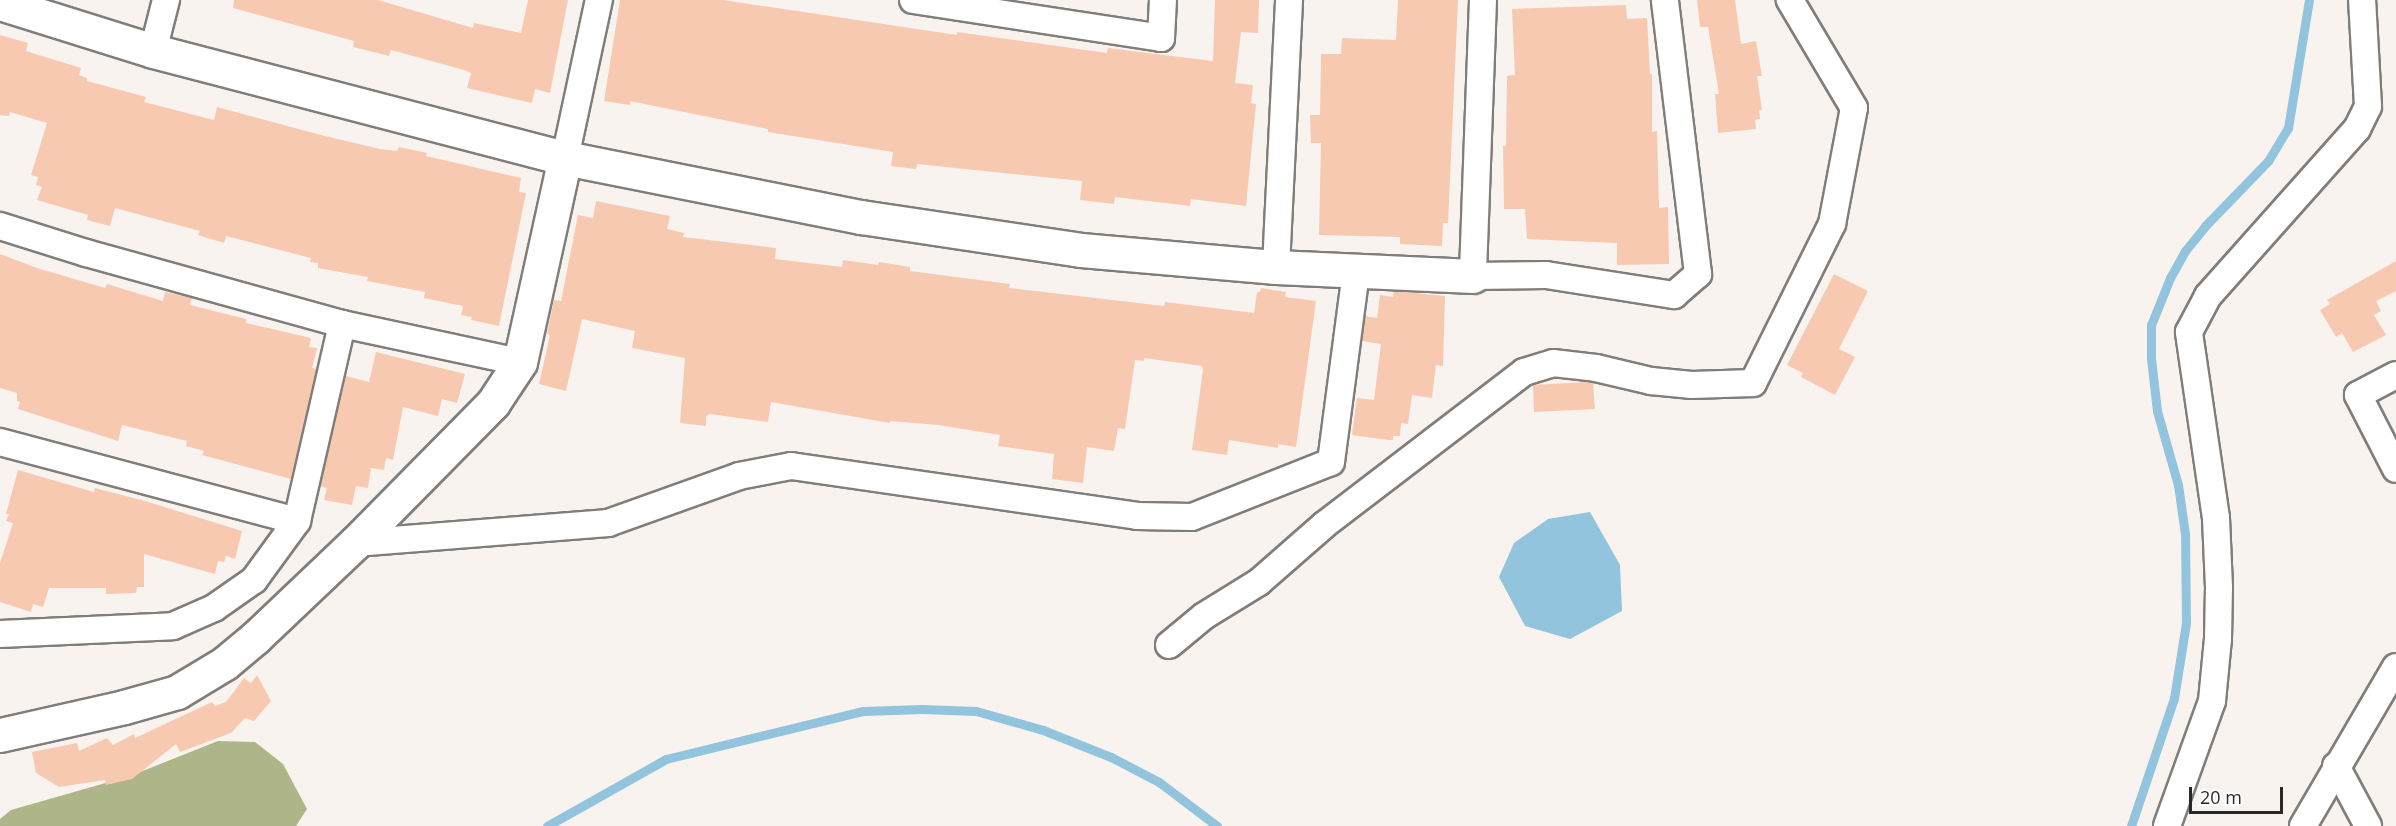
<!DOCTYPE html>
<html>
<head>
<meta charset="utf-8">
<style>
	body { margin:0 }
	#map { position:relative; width:2396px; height:826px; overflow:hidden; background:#f8f3ef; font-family:"Open Sans",sans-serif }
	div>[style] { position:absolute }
	.forest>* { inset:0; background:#aeb588 }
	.water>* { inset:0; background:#93c4dd }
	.stream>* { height:9px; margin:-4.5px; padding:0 4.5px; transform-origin:4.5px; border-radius:4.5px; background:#93c4dd }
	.building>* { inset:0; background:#f8c9b1 }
	.roads { filter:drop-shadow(2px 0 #817d7a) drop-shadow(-2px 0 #817d7a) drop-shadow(0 2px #817d7a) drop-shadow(0 -2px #817d7a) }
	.minor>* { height:26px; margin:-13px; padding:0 13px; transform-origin:13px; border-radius:13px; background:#fff }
	.tertiary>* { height:33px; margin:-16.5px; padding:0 16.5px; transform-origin:16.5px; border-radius:16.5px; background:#fff }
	span { translate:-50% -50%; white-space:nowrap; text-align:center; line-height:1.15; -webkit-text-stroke:4.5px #fff; paint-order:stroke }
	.scale { position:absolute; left:2189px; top:787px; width:94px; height:27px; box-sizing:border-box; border:3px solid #2b2928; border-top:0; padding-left:8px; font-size:18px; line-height:21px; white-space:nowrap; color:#2b2928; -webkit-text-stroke:4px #fff; paint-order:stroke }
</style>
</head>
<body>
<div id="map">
	<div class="forest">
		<div style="clip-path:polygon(218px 741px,255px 742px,283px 764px,307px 809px,296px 826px,0 826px,0 819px,11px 810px,130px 776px)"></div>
	</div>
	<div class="water">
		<div style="clip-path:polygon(1590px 512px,1620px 565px,1622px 611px,1570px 639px,1525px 626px,1499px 577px,1514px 543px,1548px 519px)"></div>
	</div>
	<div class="stream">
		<div style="left:547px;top:826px;width:137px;rotate:-29.4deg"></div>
		<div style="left:666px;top:759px;width:203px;rotate:-13.7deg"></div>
		<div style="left:863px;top:711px;width:59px;rotate:-1.9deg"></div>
		<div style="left:922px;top:709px;width:54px;rotate:2.1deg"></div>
		<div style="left:976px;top:711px;width:70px;rotate:15.8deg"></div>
		<div style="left:1043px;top:730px;width:73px;rotate:21.7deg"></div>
		<div style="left:1111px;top:757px;width:54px;rotate:27.5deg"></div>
		<div style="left:1159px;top:782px;width:73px;rotate:37.2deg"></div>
		<div style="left:2131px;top:826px;width:135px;rotate:-71.4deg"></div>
		<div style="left:2174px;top:698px;width:76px;rotate:-80.9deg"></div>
		<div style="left:2186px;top:623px;width:89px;rotate:-90.6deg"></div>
		<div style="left:2185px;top:534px;width:49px;rotate:-98.1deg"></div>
		<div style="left:2178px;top:485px;width:77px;rotate:-105.8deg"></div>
		<div style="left:2157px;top:411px;width:53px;rotate:-96.5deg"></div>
		<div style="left:2151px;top:358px;width:33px;rotate:-90deg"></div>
		<div style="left:2151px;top:325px;width:51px;rotate:-68deg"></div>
		<div style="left:2170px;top:278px;width:31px;rotate:-61deg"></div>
		<div style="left:2185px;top:251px;width:32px;rotate:-51deg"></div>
		<div style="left:2205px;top:226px;width:91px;rotate:-45.9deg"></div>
		<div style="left:2268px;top:161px;width:39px;rotate:-59deg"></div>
		<div style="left:2288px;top:128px;width:130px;rotate:-80.7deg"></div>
	</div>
	<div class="building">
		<div style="clip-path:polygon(234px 0,378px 0,473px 28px,474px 23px,521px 33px,528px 0,568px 0,550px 93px,535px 89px,532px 103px,467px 88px,471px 73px,464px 70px,391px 50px,389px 56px,353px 47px,354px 41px,233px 8px)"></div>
		<div style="clip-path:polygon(620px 0,723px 0,957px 35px,957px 32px,1107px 53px,1108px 48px,1213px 61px,1215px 0,1259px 0,1258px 33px,1241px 32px,1235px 83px,1253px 85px,1251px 103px,1256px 104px,1246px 206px,1191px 199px,1190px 206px,1115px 197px,1114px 204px,1080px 200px,1082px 181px,917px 164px,916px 169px,891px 166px,893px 152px,768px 132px,768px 129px,630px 101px,630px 105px,604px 101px)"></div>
		<div style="clip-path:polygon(1398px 0,1458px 0,1448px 223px,1443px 223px,1442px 246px,1400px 244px,1400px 237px,1319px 235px,1321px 143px,1311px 143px,1310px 115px,1320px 115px,1321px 54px,1341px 54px,1342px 38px,1396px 40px)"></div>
		<div style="clip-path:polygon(1697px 0,1735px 0,1741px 44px,1756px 41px,1762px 76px,1757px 76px,1762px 110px,1759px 110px,1760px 119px,1755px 120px,1756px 129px,1718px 133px,1715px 94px,1719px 94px,1708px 27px,1700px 27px)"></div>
		<div style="clip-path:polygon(1626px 5px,1627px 19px,1647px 18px,1650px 74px,1652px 74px,1652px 132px,1657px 131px,1659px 208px,1668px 207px,1669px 264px,1617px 265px,1617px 243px,1527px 239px,1525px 209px,1504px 209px,1503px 146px,1506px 146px,1507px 76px,1515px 75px,1512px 9px)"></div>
		<div style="clip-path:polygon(0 35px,28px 43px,26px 51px,81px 68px,79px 75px,87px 78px,87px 81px,146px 97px,144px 102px,214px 120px,217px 107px,321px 135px,380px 149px,397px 151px,399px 147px,427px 153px,426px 156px,521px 178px,519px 192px,526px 193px,499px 326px,471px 320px,472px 317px,461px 315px,463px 306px,424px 298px,425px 292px,367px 281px,368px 277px,318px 268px,318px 263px,310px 262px,311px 258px,226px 236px,224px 243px,198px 235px,200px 231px,115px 208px,110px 226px,87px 220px,88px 215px,37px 200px,42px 187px,36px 185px,38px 177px,31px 175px,47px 123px,10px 112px,9px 116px,0 115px)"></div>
		<div style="clip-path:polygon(596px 201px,670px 216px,667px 229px,684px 233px,683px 237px,776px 248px,775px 259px,842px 267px,843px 260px,878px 265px,879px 262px,910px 267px,910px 271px,1010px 284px,1009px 288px,1164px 306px,1165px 302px,1254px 313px,1257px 292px,1260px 292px,1261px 288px,1286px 292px,1285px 297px,1316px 301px,1296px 447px,1278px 444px,1278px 448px,1229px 440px,1227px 455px,1192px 450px,1203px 370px,1202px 366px,1144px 358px,1144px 361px,1135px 360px,1125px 429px,1118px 428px,1114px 451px,1087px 447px,1083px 483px,1052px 479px,1054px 454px,998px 446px,1000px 435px,938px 425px,890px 421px,890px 423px,771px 402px,768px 422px,710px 414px,706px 416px,706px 426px,680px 423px,685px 358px,632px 348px,635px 331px,582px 319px,566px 391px,539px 384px,550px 335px,547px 334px,554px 300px,561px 301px,578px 215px,593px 218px)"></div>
		<div style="clip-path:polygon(0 254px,37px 268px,105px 288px,107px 284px,163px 301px,165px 292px,192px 298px,190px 305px,246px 319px,246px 323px,311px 338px,309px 347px,317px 348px,312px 368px,316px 369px,291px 479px,202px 455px,204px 451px,186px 446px,187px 441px,122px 425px,118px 441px,18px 409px,20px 402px,17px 401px,17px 393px,0 388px)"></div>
		<div style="clip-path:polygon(2396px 261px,2396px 291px,2376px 301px,2381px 311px,2374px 315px,2386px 335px,2353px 352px,2342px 333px,2336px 337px,2320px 310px,2330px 304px,2327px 300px)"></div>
		<div style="clip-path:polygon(1834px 274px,1868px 291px,1839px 349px,1855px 357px,1835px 395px,1801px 377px,1803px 373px,1787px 365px)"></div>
		<div style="clip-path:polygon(1394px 291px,1445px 296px,1443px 366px,1436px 365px,1432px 398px,1412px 395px,1408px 424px,1401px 423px,1400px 436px,1393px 436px,1393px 440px,1388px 440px,1352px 435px,1357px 398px,1374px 400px,1381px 344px,1362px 341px,1365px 316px,1377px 318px,1380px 295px,1393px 297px)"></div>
		<div style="clip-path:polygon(376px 352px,465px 374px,457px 403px,442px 399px,438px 416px,403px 407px,393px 460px,386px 458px,384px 470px,371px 468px,368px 488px,356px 486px,352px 505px,324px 500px,327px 488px,320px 486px,346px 376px,369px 382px)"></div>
		<div style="clip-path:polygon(1586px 382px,1593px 383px,1595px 409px,1534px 412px,1533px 385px)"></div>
		<div style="clip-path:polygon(18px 470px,94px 492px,95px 488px,145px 501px,242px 531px,235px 559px,226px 556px,224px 562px,218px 561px,215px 574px,144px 554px,144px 587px,137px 587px,136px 593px,106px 594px,106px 588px,49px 588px,43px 607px,33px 604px,31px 612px,0 602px,0 563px,13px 523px,6px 521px,9px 514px,6px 514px)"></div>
		<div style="clip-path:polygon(257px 675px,271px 701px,254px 721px,245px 718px,231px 733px,180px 752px,176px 744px,132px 779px,106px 785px,105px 780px,59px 787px,36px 773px,32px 752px,77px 743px,79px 751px,107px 738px,113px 745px,134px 734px,135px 738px,212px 702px,215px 706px,226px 702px,244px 678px,251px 683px)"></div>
	</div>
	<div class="roads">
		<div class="minor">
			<div style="left:913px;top:0;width:251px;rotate:8.7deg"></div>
			<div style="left:1161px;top:38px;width:38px;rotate:-87deg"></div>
			<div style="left:1483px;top:0;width:276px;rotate:92.1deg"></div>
			<div style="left:1473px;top:276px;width:73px;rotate:-0.8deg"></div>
			<div style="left:1546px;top:275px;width:130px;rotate:8.9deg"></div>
			<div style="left:1674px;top:295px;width:32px;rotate:-41deg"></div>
			<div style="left:1698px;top:274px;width:276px;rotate:-96.9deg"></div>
			<div style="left:153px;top:51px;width:53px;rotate:-75.7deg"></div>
			<div style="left:565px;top:158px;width:162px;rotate:-77.9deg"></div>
			<div style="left:0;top:226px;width:90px;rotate:17.4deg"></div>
			<div style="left:86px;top:253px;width:266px;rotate:15.5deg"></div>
			<div style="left:342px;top:324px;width:182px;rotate:12.1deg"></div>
			<div style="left:1276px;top:267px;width:267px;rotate:-87.2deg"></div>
			<div style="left:2396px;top:375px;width:43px;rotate:152.2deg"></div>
			<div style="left:2358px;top:395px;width:83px;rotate:62.8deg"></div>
			<div style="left:0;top:442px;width:307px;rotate:14.9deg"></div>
			<div style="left:355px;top:543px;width:254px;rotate:-4.5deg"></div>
			<div style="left:608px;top:523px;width:139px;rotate:-19.7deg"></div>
			<div style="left:739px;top:476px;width:53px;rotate:-10.9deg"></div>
			<div style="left:791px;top:466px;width:350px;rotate:8.2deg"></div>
			<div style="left:1137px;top:516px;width:55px;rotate:1deg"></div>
			<div style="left:1192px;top:517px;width:149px;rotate:-21.6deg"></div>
			<div style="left:1331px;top:462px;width:193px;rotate:-82.5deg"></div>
			<div style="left:0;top:634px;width:173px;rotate:-2.6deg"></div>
			<div style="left:173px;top:626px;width:45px;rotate:-23.7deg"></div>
			<div style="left:214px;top:608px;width:49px;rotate:-35deg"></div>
			<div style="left:254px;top:580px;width:73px;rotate:-53.9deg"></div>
			<div style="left:297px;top:521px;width:202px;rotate:-77.1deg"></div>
			<div style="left:1169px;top:645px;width:45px;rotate:-39.6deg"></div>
			<div style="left:1204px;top:616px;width:65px;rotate:-31.7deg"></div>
			<div style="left:1259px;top:582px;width:86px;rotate:-41.2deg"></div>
			<div style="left:1324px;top:525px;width:252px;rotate:-37.4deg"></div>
			<div style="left:1524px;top:372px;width:30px;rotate:-17deg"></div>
			<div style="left:1553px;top:363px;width:43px;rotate:6.6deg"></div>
			<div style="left:1596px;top:368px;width:57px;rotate:13.3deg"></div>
			<div style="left:1651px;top:381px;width:41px;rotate:5.6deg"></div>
			<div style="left:1692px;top:385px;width:61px;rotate:-1.9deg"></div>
			<div style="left:1753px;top:383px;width:178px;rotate:-63.6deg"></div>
			<div style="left:1832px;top:224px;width:118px;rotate:-79.3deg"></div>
			<div style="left:1854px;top:108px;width:126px;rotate:-120.7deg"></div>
			<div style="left:2336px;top:766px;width:68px;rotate:61.9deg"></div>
			<div style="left:2167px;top:826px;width:133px;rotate:-70.2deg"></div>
			<div style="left:2212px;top:701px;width:62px;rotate:-84.5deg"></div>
			<div style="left:2218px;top:639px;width:52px;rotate:-88.9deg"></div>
			<div style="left:2219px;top:587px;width:69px;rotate:-92.5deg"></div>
			<div style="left:2216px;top:518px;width:188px;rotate:-98.3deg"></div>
			<div style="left:2189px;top:332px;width:41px;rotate:-62.2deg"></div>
			<div style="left:2208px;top:296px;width:224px;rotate:-48.3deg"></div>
			<div style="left:2357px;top:129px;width:25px;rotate:-64deg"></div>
			<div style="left:2368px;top:106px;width:106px;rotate:-93.2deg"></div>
			<div style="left:2303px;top:826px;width:184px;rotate:-59.7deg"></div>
		</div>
		<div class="tertiary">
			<div style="left:0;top:3px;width:160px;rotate:17.4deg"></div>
			<div style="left:153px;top:51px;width:426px;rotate:14.6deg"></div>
			<div style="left:565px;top:158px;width:302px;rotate:11.3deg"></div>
			<div style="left:861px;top:217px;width:222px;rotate:8.5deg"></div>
			<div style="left:1081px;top:250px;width:196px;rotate:5deg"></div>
			<div style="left:1276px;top:267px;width:197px;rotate:2.6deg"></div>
			<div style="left:0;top:735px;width:127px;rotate:-12.7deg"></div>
			<div style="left:124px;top:707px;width:55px;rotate:-15.8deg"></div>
			<div style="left:177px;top:692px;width:56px;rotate:-31.1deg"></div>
			<div style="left:225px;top:663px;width:40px;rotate:-40deg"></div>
			<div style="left:256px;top:637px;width:137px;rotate:-43.5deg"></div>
			<div style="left:355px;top:543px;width:197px;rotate:-45.4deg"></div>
			<div style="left:493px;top:403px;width:49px;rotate:-56.6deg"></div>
			<div style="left:520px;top:362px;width:209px;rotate:-77.6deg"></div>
		</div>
	</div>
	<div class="scale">20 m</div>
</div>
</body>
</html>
